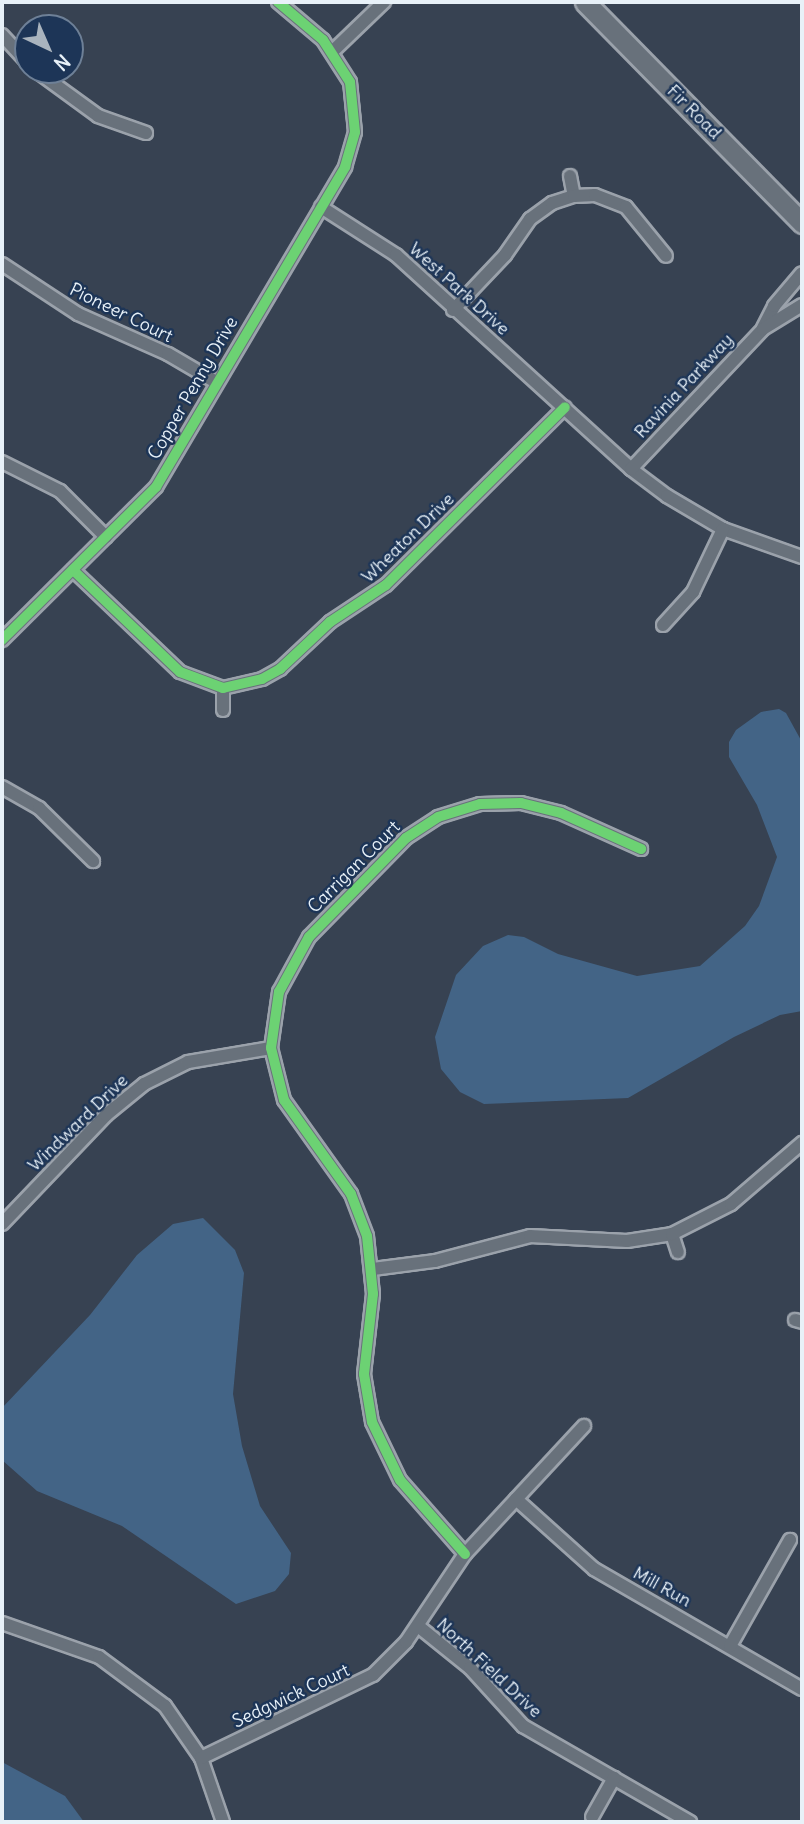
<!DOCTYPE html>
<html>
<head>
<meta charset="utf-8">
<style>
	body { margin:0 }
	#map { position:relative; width:804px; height:1824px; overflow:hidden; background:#374252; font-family:Delius,sans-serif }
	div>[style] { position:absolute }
	.water>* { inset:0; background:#436486 }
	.roads { filter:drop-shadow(2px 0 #9ba2ab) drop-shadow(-2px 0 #9ba2ab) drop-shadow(0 2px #9ba2ab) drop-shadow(0 -2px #9ba2ab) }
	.street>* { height:12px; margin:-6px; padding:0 6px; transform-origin:6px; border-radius:6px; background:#68717b }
	.secondary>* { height:19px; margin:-9.5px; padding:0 9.5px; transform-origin:9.5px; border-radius:9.5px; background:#68717b }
	.cycleway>* { height:10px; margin:-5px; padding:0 5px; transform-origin:5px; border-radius:5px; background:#6cd273 }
	span { translate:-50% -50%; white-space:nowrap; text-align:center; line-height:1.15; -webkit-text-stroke:5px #1d3557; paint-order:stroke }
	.street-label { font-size:18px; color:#e8f1f8 }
	.frame { position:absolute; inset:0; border:4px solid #e8f1f8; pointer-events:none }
	.north { position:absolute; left:14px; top:14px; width:70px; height:70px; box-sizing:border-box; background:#1d3557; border:2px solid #6e8097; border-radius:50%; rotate:136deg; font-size:19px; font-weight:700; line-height:28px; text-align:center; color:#e8f1f8 }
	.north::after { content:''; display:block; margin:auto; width:24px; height:32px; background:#aab4be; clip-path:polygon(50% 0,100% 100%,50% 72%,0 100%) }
</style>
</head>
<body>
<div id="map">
	<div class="water">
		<div style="clip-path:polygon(779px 709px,786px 713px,802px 742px,802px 1011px,780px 1015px,734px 1037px,628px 1098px,484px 1104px,460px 1092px,441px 1069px,435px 1037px,456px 975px,483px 946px,508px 935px,524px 937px,558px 954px,637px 976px,700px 966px,745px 926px,759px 906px,777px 857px,757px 805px,729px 757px,729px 742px,736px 730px,761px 712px)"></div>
		<div style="clip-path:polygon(203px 1218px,235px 1250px,244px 1273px,233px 1394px,242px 1446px,260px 1506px,291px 1553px,289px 1574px,275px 1591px,236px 1604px,122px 1526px,37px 1491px,2px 1460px,2px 1408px,90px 1315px,137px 1255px,173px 1224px)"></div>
		<div style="clip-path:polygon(2px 1762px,65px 1796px,84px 1822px,2px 1822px)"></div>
	</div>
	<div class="roads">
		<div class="street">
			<div style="left:2px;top:35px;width:38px;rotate:47deg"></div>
			<div style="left:333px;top:51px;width:71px;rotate:-43.9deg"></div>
			<div style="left:35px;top:70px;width:78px;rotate:36.1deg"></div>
			<div style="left:98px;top:116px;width:51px;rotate:19.5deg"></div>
			<div style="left:570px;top:176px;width:20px;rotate:79deg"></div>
			<div style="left:321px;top:207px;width:89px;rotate:32.6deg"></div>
			<div style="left:396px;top:255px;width:318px;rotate:42.3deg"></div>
			<div style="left:631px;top:469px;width:45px;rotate:36.9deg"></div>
			<div style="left:667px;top:496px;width:65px;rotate:30.5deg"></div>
			<div style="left:723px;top:529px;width:84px;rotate:19.5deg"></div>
			<div style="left:2px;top:264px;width:91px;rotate:33.3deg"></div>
			<div style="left:78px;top:314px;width:98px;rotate:24deg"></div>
			<div style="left:168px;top:354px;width:56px;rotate:30.3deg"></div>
			<div style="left:453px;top:310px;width:76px;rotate:-46.6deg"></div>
			<div style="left:505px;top:255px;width:44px;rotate:-55.2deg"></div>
			<div style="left:530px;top:219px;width:27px;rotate:-36deg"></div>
			<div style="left:552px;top:203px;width:23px;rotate:-18deg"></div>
			<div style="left:574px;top:196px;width:21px;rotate:-3deg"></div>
			<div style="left:595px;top:195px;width:33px;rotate:21deg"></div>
			<div style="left:626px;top:207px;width:63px;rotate:50.8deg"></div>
			<div style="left:763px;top:328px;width:25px;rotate:-63deg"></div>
			<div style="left:774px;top:306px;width:43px;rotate:-49.7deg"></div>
			<div style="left:2px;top:462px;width:65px;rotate:26.6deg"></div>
			<div style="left:60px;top:491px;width:65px;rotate:45deg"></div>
			<div style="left:631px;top:469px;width:192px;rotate:-46.7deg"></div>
			<div style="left:763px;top:329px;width:46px;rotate:-31.6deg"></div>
			<div style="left:73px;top:570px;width:148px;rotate:43.6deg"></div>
			<div style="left:180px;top:672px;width:46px;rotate:20.4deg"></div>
			<div style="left:223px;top:688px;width:40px;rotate:-13deg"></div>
			<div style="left:262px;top:679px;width:21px;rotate:-29deg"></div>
			<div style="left:280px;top:669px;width:69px;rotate:-43.2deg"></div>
			<div style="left:330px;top:622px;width:67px;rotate:-33.5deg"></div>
			<div style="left:386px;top:585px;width:252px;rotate:-44.8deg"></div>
			<div style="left:663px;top:625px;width:45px;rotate:-47.7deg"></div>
			<div style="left:693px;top:592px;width:70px;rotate:-64.5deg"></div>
			<div style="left:2px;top:640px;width:217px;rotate:-44.8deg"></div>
			<div style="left:156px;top:487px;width:372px;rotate:-59.4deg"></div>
			<div style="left:345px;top:167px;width:36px;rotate:-74deg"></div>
			<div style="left:355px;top:132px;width:50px;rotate:-95.7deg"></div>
			<div style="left:350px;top:82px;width:50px;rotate:-122.7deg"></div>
			<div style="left:323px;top:40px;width:59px;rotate:-139.8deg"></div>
			<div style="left:223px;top:688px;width:22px;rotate:90deg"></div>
			<div style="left:2px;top:787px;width:43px;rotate:29.6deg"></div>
			<div style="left:39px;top:808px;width:76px;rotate:44.5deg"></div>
			<div style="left:2px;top:1224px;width:151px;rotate:-46.3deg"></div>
			<div style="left:106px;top:1115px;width:49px;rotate:-39.2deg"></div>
			<div style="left:144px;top:1084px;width:49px;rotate:-26.6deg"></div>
			<div style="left:188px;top:1062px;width:84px;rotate:-9.6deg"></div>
			<div style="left:672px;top:1234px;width:19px;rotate:72deg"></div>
			<div style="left:373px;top:1269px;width:63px;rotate:-7.4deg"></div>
			<div style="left:435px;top:1261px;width:98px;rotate:-14.7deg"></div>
			<div style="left:530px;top:1236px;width:97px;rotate:3deg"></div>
			<div style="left:627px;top:1241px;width:46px;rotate:-8.8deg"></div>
			<div style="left:672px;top:1234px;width:66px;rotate:-27deg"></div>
			<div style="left:731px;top:1204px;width:94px;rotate:-40.7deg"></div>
			<div style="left:795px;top:1320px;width:7px;rotate:16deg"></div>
			<div style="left:516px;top:1499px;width:105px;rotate:41.9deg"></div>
			<div style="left:594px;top:1569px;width:240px;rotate:30deg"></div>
			<div style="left:465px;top:1554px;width:98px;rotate:-131.3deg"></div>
			<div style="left:400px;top:1480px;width:64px;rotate:-115.8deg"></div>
			<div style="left:372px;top:1422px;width:49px;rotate:-99.5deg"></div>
			<div style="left:364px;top:1374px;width:81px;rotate:-83.6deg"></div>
			<div style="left:373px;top:1294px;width:58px;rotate:-95.9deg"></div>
			<div style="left:367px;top:1236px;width:45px;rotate:-110.9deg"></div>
			<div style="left:351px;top:1194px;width:115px;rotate:-125.5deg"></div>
			<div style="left:284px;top:1100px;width:54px;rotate:-104deg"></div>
			<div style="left:271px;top:1048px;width:57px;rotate:-81.9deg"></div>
			<div style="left:279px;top:992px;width:63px;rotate:-61.4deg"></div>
			<div style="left:309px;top:937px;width:139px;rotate:-45.6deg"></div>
			<div style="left:406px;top:838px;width:38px;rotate:-33deg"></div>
			<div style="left:438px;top:817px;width:44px;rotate:-17.2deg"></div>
			<div style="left:480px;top:804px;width:41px;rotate:-1.4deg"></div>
			<div style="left:521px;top:803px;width:41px;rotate:14deg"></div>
			<div style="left:561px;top:813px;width:88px;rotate:24.2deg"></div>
			<div style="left:2px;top:1623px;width:103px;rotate:19.3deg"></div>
			<div style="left:99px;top:1657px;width:82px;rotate:36.6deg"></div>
			<div style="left:165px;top:1706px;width:63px;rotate:55.3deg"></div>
			<div style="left:201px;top:1758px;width:68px;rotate:71deg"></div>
			<div style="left:418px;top:1626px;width:67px;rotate:38.9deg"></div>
			<div style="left:470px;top:1668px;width:79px;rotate:47.6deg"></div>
			<div style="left:523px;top:1726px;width:193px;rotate:29.9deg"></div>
			<div style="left:730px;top:1646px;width:122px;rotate:-60.5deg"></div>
			<div style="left:201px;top:1758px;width:191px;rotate:-25.8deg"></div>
			<div style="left:373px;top:1675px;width:47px;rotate:-45deg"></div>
			<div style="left:406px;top:1642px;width:106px;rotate:-56.2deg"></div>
			<div style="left:465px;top:1554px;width:175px;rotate:-47.1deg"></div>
			<div style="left:592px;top:1817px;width:45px;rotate:-60.6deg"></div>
		</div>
		<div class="secondary">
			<div style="left:585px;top:2px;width:310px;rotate:45.5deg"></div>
		</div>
	</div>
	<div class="cycleway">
		<div style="left:73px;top:570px;width:148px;rotate:43.6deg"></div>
		<div style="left:180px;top:672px;width:46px;rotate:20.4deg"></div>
		<div style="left:223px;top:688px;width:40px;rotate:-13deg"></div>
		<div style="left:262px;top:679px;width:21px;rotate:-29deg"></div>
		<div style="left:280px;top:669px;width:69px;rotate:-43.2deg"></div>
		<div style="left:330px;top:622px;width:67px;rotate:-33.5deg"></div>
		<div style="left:386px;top:585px;width:252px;rotate:-44.8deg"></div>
		<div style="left:2px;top:640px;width:217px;rotate:-44.8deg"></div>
		<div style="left:156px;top:487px;width:372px;rotate:-59.4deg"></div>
		<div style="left:345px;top:167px;width:36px;rotate:-74deg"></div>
		<div style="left:355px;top:132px;width:50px;rotate:-95.7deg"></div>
		<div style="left:350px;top:82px;width:50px;rotate:-122.7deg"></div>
		<div style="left:323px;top:40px;width:59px;rotate:-139.8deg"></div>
		<div style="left:465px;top:1554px;width:98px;rotate:-131.3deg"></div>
		<div style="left:400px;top:1480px;width:64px;rotate:-115.8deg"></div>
		<div style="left:372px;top:1422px;width:49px;rotate:-99.5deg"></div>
		<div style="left:364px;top:1374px;width:81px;rotate:-83.6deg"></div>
		<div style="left:373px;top:1294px;width:58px;rotate:-95.9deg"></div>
		<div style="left:367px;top:1236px;width:45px;rotate:-110.9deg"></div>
		<div style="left:351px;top:1194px;width:115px;rotate:-125.5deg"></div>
		<div style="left:284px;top:1100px;width:54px;rotate:-104deg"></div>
		<div style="left:271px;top:1048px;width:57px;rotate:-81.9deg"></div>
		<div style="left:279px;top:992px;width:63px;rotate:-61.4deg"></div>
		<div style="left:309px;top:937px;width:139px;rotate:-45.6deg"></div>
		<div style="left:406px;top:838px;width:38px;rotate:-33deg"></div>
		<div style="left:438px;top:817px;width:44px;rotate:-17.2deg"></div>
		<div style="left:480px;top:804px;width:41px;rotate:-1.4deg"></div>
		<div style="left:521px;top:803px;width:41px;rotate:14deg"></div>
		<div style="left:561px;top:813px;width:88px;rotate:24.2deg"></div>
	</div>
	<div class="street-label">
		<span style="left:694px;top:112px;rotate:45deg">Fir Road</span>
		<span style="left:459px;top:289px;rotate:42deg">West Park Drive</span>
		<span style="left:121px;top:313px;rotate:26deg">Pioneer Court</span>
		<span style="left:684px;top:386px;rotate:-47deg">Ravinia Parkway</span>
		<span style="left:193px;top:388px;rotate:-60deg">Copper Penny Drive</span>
		<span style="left:408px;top:538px;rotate:-44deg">Wheaton Drive</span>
		<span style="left:354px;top:867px;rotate:-45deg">Carrigan Court</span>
		<span style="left:78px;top:1123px;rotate:-44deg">Windward Drive</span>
		<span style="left:662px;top:1587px;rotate:29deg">Mill Run</span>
		<span style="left:489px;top:1668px;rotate:43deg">North Field Drive</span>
		<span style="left:291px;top:1696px;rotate:-25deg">Sedgwick Court</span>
	</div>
	<div class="frame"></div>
	<div class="north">N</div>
</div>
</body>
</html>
